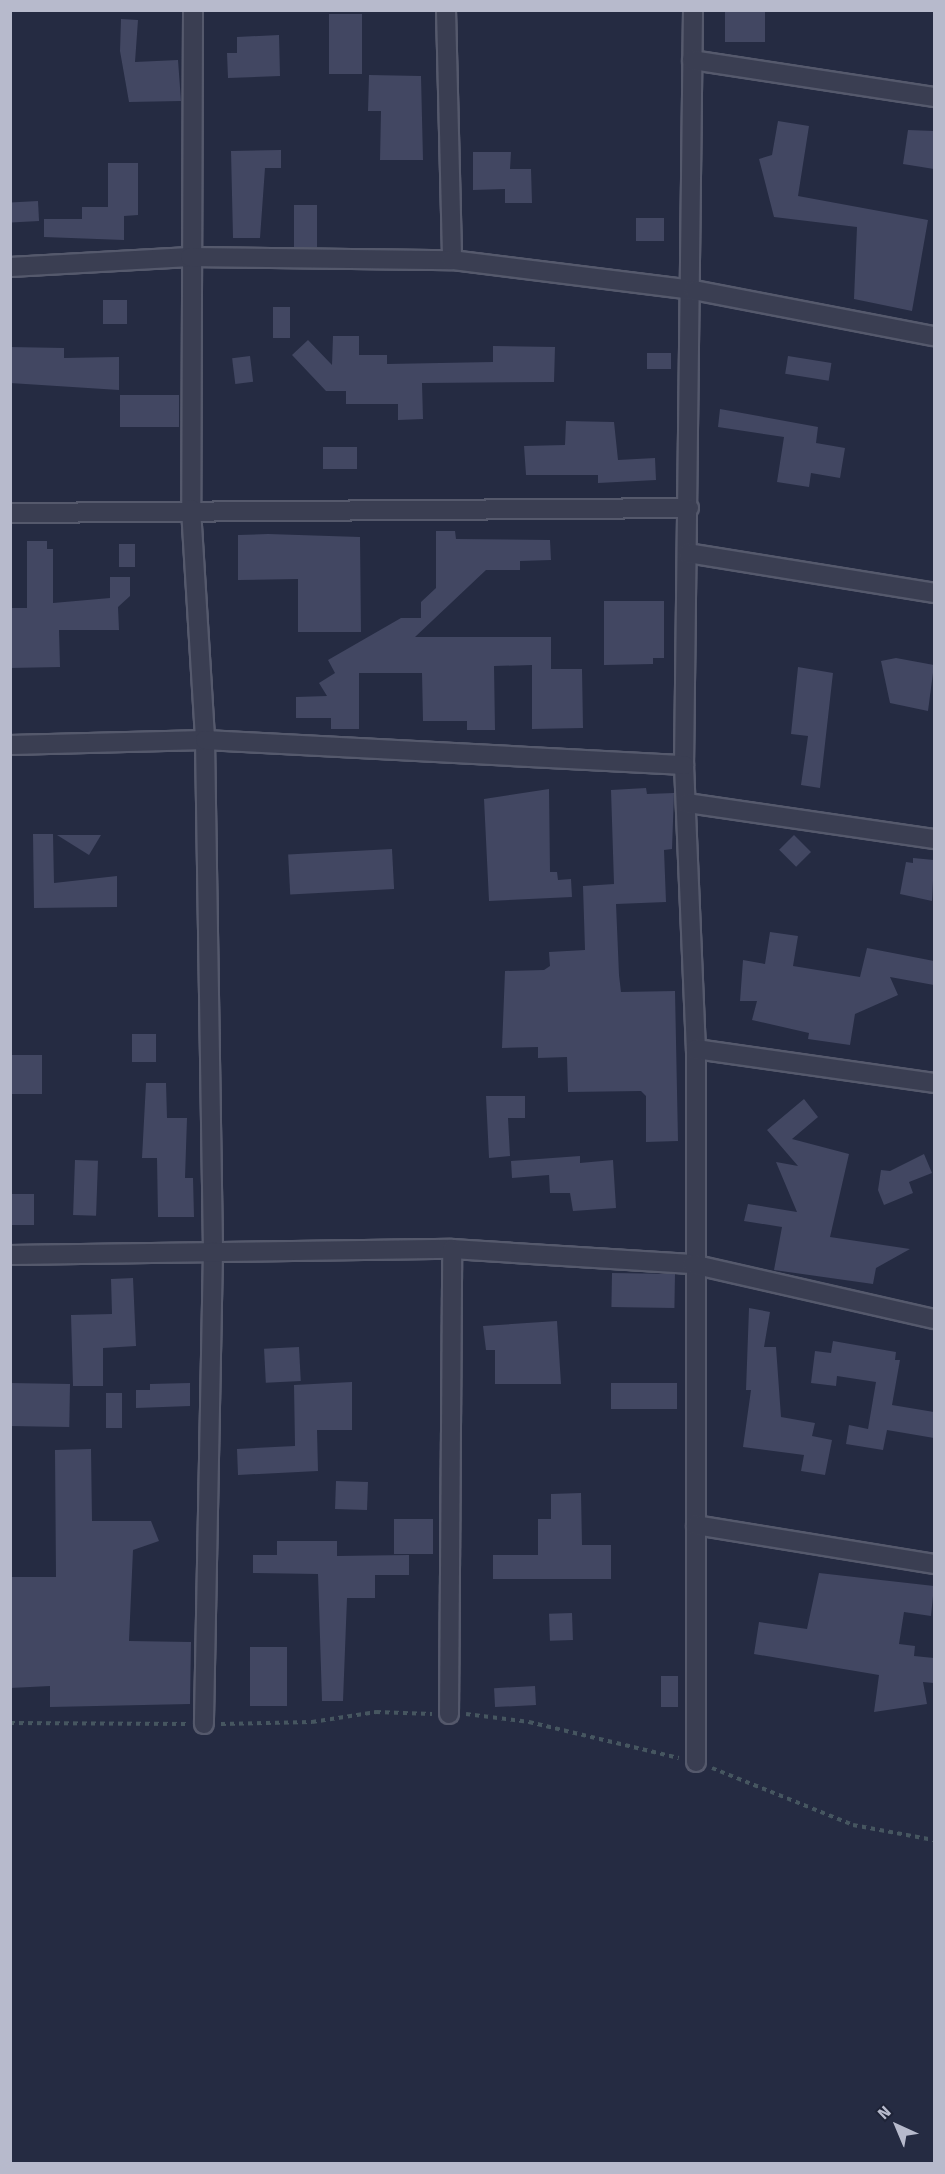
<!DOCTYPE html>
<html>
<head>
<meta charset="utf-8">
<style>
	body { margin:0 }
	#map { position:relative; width:945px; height:2174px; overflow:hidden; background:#252b42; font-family:"Fira Sans",sans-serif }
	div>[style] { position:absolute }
	.building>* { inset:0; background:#424762; transform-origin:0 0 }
	.path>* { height:4px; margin-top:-2px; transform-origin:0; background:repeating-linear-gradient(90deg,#465660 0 4.5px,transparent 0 9px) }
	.roads { filter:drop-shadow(2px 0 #55596c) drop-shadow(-2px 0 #55596c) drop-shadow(0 2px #55596c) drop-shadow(0 -2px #55596c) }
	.street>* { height:18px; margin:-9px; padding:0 9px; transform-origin:9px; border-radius:9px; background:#3a3e52 }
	span { translate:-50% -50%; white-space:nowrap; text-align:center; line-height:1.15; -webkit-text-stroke:4.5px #1e2337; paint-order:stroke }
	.frame { position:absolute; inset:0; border:12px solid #b7bacc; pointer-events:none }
	.north { position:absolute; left:867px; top:2096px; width:60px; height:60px; -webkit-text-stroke:4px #1e2337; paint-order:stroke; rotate:316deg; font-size:16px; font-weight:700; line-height:24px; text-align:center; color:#b7bacc }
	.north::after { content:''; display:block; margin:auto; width:21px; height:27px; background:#b7bacc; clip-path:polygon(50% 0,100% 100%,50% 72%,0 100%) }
</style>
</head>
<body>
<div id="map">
	<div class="building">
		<div style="left:725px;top:10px;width:40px;height:32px"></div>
		<div style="left:329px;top:14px;width:33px;height:60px"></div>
		<div style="clip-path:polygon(121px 19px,138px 20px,135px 62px,178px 60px,181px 101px,129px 102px,120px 51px)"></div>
		<div style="clip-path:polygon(279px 35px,280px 76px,228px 78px,227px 53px,237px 53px,237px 37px)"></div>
		<div style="clip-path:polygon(369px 75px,421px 76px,423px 160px,380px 160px,381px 111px,368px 111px)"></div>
		<div style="clip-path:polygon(778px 121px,809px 126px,798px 196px,928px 220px,912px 311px,854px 299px,857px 227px,774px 217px,759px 159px,772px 155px)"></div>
		<div style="clip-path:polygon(908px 130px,934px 131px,934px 169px,903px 164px)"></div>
		<div style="clip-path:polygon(281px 150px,281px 168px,265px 168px,260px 238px,233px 238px,231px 151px)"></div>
		<div style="clip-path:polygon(473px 152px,511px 152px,510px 169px,531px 169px,532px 203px,505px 203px,505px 189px,473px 190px)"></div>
		<div style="clip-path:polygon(108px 163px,138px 163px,138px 215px,124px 216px,124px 240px,44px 237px,44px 219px,82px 219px,82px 207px,108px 207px)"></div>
		<div style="left:38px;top:201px;width:20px;height:28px;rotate:87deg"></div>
		<div style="left:294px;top:205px;width:23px;height:42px"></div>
		<div style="left:664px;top:218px;width:23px;height:28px;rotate:90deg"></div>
		<div style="left:103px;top:300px;width:24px;height:24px"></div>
		<div style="left:273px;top:307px;width:17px;height:31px"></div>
		<div style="clip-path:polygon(333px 336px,359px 336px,359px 355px,387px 355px,387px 364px,493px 362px,493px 346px,555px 347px,554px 382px,422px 383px,423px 419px,398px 420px,398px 404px,346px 404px,346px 391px,326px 391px,292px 355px,308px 340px,332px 365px)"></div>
		<div style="clip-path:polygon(10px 347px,64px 348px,64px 358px,119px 357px,119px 390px,10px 383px)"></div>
		<div style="left:647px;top:353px;width:24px;height:16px"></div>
		<div style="left:250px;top:356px;width:26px;height:18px;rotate:83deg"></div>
		<div style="left:788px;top:356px;width:44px;height:18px;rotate:9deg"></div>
		<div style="left:120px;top:395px;width:59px;height:32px"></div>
		<div style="clip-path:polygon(720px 409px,818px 427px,816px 443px,845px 448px,840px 478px,811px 473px,809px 487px,777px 482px,784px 437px,718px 427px)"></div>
		<div style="clip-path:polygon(566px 421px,614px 422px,618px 460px,655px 458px,656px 480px,598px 483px,598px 475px,526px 475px,524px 446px,565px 445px)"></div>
		<div style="left:323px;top:447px;width:34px;height:22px"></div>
		<div style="clip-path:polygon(436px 531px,455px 531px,456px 539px,550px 540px,551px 560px,520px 561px,520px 570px,486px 570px,415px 637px,551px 637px,551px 669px,582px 669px,583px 728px,532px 729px,532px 665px,494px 666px,495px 730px,467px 730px,467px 721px,423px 721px,422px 673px,359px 673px,359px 729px,331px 729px,331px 718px,296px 718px,296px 697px,327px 696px,319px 683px,335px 673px,328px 660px,401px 618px,421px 618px,421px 602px,436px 588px)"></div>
		<div style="clip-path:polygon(268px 534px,360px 537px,361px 632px,298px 632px,298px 579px,238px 580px,238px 535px)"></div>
		<div style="clip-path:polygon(27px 541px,47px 541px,47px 549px,53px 549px,53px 603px,110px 598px,110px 577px,130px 577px,130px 596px,118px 607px,119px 630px,59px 630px,60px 667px,10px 668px,10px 608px,27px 608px)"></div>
		<div style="left:119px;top:544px;width:16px;height:23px"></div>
		<div style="clip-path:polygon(604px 601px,664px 601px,664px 658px,653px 658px,653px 664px,604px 665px)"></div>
		<div style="clip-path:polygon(896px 658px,934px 665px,928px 711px,890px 703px,881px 661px)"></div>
		<div style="clip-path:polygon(798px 667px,833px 673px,820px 788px,801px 785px,808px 736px,791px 734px)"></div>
		<div style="clip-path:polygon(646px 788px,647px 794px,674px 793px,672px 849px,664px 850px,666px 902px,616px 904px,619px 975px,621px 992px,675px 991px,678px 1141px,646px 1142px,646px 1096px,641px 1091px,568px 1092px,567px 1057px,538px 1058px,538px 1047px,502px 1048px,505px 971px,544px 970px,550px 966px,549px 952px,585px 950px,583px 886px,614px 884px,611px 790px)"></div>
		<div style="clip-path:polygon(549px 789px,550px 872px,557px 872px,558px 880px,571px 879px,572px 897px,489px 901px,484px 799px)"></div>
		<div style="clip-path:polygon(33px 834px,53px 834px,54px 883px,117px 876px,117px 907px,34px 908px)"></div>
		<div style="clip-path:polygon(57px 835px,101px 835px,89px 855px)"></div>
		<div style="left:794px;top:835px;width:24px;height:21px;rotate:45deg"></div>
		<div style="left:392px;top:849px;width:40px;height:104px;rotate:87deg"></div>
		<div style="clip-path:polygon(913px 858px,934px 860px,932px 901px,900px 894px,906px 862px,913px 863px)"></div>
		<div style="clip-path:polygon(770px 932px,798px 936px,793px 966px,860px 977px,867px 948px,934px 961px,934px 985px,890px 977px,898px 995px,855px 1014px,850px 1045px,808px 1039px,809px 1033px,752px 1020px,757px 1001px,740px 1001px,743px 960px,765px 964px)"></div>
		<div style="left:156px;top:1034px;width:28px;height:24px;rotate:90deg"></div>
		<div style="left:10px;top:1055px;width:32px;height:39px"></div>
		<div style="clip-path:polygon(146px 1083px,166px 1083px,167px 1118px,187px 1118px,185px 1178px,193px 1178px,194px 1217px,158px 1217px,157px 1158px,142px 1158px)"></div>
		<div style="clip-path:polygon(486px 1096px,525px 1096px,525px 1118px,508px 1118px,510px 1156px,489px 1158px)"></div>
		<div style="clip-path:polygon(804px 1099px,818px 1117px,792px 1139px,849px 1154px,830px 1237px,910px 1249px,876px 1268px,873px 1284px,774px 1270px,782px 1227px,744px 1221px,748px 1204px,797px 1212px,776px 1162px,798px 1166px,767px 1130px)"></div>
		<div style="clip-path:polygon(924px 1154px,932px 1173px,909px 1182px,913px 1193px,884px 1205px,878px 1190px,881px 1170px,890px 1171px)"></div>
		<div style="clip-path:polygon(580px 1156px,580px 1163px,613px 1160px,616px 1208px,573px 1211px,570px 1193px,550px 1193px,549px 1175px,512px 1178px,511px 1161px)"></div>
		<div style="left:75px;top:1160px;width:23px;height:55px;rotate:2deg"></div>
		<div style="left:10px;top:1194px;width:24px;height:31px"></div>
		<div style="left:612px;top:1273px;width:63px;height:34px;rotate:1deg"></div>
		<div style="clip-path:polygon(133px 1278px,136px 1346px,103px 1348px,103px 1386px,73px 1386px,71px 1315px,112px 1314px,111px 1279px)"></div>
		<div style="clip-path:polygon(749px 1308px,770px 1312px,764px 1347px,776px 1347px,781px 1417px,815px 1423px,812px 1436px,832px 1440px,825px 1475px,801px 1471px,804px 1455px,743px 1447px,751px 1390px,746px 1390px)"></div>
		<div style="clip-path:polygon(557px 1321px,561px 1384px,495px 1384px,495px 1350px,486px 1350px,483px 1326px)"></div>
		<div style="clip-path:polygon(833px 1341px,896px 1352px,895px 1360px,900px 1360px,892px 1405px,934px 1412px,934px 1438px,887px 1430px,883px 1450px,846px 1444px,849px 1425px,868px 1429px,876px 1382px,837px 1376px,836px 1386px,811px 1383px,815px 1351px,831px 1353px)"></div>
		<div style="left:299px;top:1347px;width:34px;height:35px;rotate:87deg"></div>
		<div style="clip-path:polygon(352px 1382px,352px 1430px,317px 1430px,318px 1471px,238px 1475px,237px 1449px,295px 1446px,294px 1385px)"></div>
		<div style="left:10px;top:1383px;width:60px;height:43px;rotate:1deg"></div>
		<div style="clip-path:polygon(190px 1383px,190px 1406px,136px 1408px,136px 1390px,150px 1390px,150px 1384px)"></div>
		<div style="left:677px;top:1383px;width:26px;height:66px;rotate:90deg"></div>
		<div style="left:122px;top:1393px;width:35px;height:16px;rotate:90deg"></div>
		<div style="clip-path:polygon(91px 1449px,92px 1521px,151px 1521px,159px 1541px,133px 1550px,129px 1641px,191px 1642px,190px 1704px,50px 1707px,50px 1686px,10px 1688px,10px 1577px,56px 1577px,55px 1450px)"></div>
		<div style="left:336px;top:1481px;width:32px;height:28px;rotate:2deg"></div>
		<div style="clip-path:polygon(581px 1493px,582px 1545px,611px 1545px,611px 1579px,493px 1579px,493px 1555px,538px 1555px,538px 1519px,551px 1519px,551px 1494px)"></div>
		<div style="left:394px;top:1519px;width:39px;height:35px"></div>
		<div style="clip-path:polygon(277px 1541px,337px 1541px,337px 1556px,409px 1555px,409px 1575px,375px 1575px,375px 1598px,347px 1598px,343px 1701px,322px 1701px,318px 1574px,253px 1573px,253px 1555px,277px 1555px)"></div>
		<div style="clip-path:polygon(819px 1573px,934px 1586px,931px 1616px,904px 1612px,899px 1644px,915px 1646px,914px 1656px,934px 1658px,934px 1683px,923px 1682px,927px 1704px,874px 1712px,879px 1675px,754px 1654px,759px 1622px,807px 1629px)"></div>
		<div style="left:572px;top:1613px;width:27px;height:23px;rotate:88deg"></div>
		<div style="left:250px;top:1647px;width:37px;height:59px"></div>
		<div style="left:661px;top:1676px;width:17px;height:31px"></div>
		<div style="left:535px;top:1686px;width:19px;height:41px;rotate:87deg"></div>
	</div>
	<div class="path">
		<div style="left:466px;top:1714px;width:64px;rotate:7.2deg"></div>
		<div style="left:529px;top:1722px;width:154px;rotate:13.5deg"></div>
		<div style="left:10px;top:1723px;width:177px;rotate:0.3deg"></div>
		<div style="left:221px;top:1724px;width:91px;rotate:-1.3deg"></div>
		<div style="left:312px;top:1722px;width:65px;rotate:-8.9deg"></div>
		<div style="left:376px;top:1712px;width:56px;rotate:2deg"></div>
		<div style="left:712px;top:1768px;width:152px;rotate:22deg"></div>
		<div style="left:853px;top:1825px;width:82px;rotate:10.5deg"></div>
	</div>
	<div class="roads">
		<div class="street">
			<div style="left:193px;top:10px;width:499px;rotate:90.2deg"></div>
			<div style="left:191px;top:509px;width:231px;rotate:86.5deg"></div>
			<div style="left:205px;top:740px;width:511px;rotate:89.1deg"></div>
			<div style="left:213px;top:1251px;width:473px;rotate:91.1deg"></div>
			<div style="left:446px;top:10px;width:250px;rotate:88.6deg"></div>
			<div style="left:693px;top:10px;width:755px;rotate:90.68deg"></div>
			<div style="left:684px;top:765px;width:284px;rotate:87.6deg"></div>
			<div style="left:696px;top:1049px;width:713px;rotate:90deg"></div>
			<div style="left:692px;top:60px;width:245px;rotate:8.7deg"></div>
			<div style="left:10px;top:267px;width:180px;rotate:-3.2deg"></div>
			<div style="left:190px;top:257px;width:262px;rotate:0.7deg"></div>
			<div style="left:452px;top:260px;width:244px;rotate:7.1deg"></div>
			<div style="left:694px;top:290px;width:244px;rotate:10.9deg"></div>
			<div style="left:10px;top:513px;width:679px;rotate:-0.42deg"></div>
			<div style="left:688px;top:553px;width:249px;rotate:9.2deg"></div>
			<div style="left:10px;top:745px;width:195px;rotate:-1.5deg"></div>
			<div style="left:205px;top:740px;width:480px;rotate:3deg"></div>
			<div style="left:687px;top:803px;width:250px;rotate:8.3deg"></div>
			<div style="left:696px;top:1049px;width:240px;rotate:8.1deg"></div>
			<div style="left:10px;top:1255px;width:442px;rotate:-0.8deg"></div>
			<div style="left:452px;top:1249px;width:240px;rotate:3.6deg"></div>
			<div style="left:692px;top:1264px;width:248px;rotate:12.8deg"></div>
			<div style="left:696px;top:1525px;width:241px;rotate:9.3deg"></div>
			<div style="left:449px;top:1714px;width:465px;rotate:-89.6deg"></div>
		</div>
	</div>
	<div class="frame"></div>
	<div class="north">N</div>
</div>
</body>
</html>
